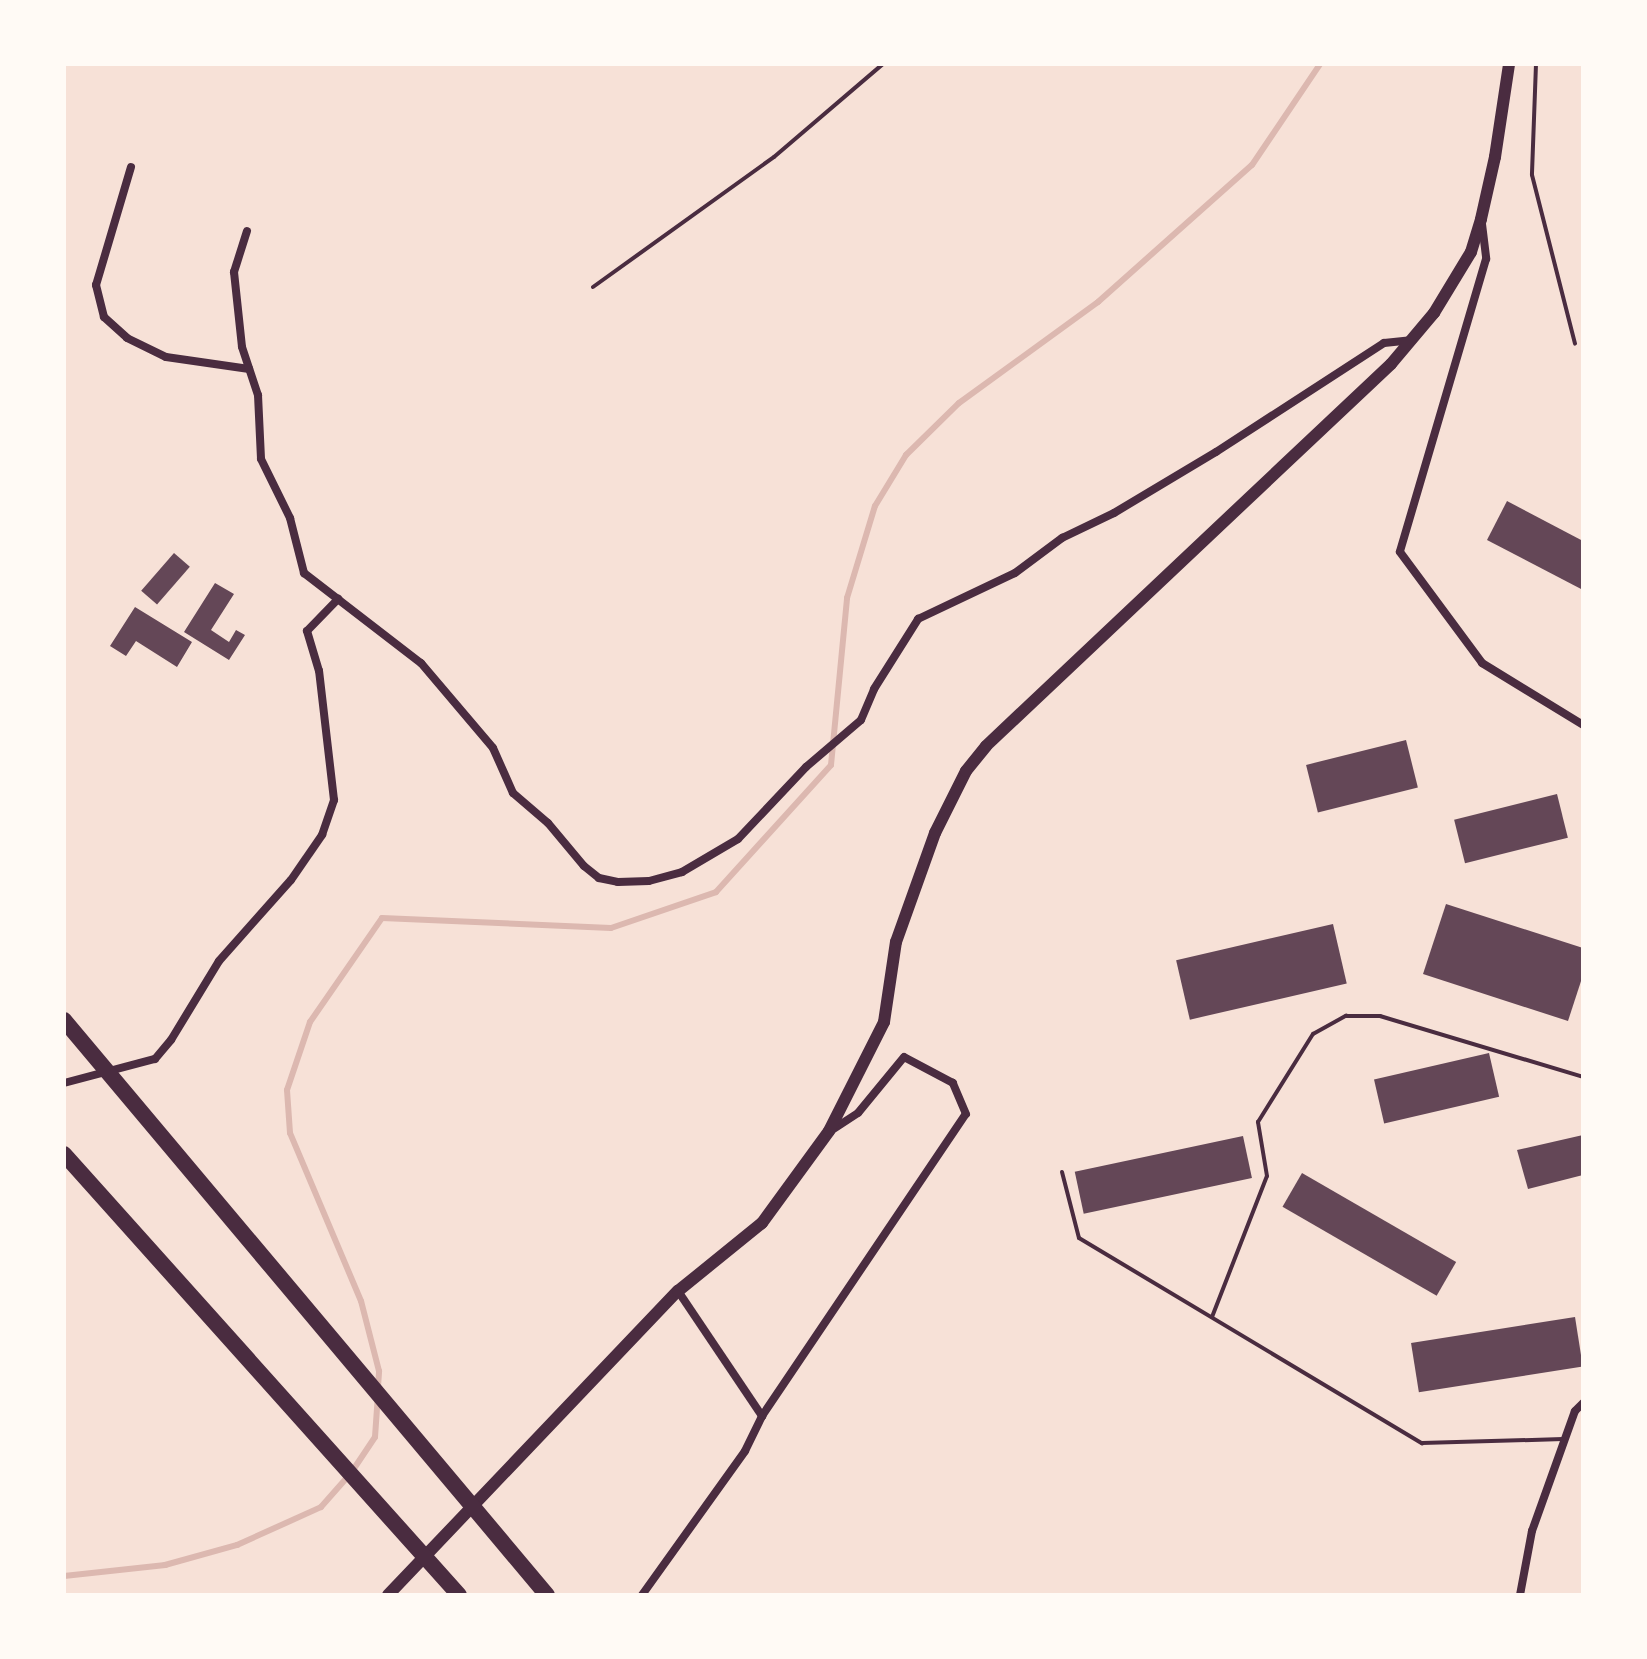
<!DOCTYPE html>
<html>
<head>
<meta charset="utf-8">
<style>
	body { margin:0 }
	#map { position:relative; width:1647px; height:1659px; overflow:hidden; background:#f7e1d7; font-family:Mulish,sans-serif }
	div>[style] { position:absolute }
	.stream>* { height:6px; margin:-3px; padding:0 3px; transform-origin:3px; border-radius:3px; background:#dcb8b0 }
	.building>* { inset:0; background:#644757; transform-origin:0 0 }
	.path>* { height:4px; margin:-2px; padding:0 2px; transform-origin:2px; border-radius:2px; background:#4a2c40 }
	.service>* { height:4px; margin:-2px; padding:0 2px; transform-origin:2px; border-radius:2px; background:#4a2c40 }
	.minor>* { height:8px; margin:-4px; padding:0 4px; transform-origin:4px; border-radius:4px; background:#4a2c40 }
	.secondary>* { height:12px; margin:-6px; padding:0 6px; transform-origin:6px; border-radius:6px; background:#4a2c40 }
	.motorway>* { height:16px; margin:-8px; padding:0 8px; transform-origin:8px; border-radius:8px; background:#4a2c40 }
	span { translate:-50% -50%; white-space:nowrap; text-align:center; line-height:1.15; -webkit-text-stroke:8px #fffaf5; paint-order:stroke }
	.frame { position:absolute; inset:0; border:66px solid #fffaf5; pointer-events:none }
</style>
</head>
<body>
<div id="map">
	<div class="stream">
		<div style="left:378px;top:1387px;width:16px;rotate:-86deg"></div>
		<div style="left:379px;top:1371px;width:72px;rotate:-104.4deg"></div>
		<div style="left:361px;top:1301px;width:182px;rotate:-112.9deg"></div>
		<div style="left:290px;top:1133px;width:43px;rotate:-94deg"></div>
		<div style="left:287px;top:1090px;width:72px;rotate:-71.3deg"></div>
		<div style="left:310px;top:1022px;width:126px;rotate:-55.3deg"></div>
		<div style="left:382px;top:918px;width:229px;rotate:2.5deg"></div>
		<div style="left:611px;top:928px;width:111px;rotate:-18.9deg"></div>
		<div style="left:716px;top:892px;width:171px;rotate:-47.8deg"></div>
		<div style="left:831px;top:765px;width:168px;rotate:-84.5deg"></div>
		<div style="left:847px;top:598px;width:96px;rotate:-73.1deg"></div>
		<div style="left:875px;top:506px;width:60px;rotate:-58.7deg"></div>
		<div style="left:906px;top:455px;width:74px;rotate:-44.5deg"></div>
		<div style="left:959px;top:403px;width:172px;rotate:-36deg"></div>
		<div style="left:1098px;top:302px;width:206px;rotate:-41.7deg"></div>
		<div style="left:1252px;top:165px;width:122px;rotate:-56deg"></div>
		<div style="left:64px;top:1576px;width:102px;rotate:-6.2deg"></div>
		<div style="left:165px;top:1565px;width:75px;rotate:-15.5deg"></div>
		<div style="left:237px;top:1545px;width:92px;rotate:-24.3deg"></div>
		<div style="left:321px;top:1507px;width:45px;rotate:-48.6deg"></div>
		<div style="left:351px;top:1473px;width:43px;rotate:-56.3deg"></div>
		<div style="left:375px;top:1437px;width:39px;rotate:-86deg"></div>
	</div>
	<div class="building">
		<div style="clip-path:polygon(1507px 501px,1583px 541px,1583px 590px,1487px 540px)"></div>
		<div style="left:174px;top:553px;width:21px;height:50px;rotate:41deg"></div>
		<div style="clip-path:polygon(215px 583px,234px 594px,211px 630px,229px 642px,236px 630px,245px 635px,229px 660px,184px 632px)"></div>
		<div style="clip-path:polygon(135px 607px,192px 642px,177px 667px,136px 641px,126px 656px,110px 646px)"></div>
		<div style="left:1406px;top:740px;width:49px;height:103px;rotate:76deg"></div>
		<div style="left:1557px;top:794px;width:45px;height:106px;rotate:76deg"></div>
		<div style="clip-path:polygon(1446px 904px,1583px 948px,1583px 975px,1568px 1021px,1423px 974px)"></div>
		<div style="left:1333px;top:924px;width:61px;height:161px;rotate:77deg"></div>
		<div style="left:1489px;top:1053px;width:45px;height:118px;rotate:77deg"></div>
		<div style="clip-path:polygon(1583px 1135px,1583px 1175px,1528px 1189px,1517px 1150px)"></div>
		<div style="left:1243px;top:1136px;width:43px;height:172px;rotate:78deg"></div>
		<div style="left:1302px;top:1173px;width:178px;height:39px;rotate:30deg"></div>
		<div style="left:1575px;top:1317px;width:50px;height:166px;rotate:81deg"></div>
	</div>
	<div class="path">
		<div style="left:593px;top:287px;width:223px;rotate:-35.7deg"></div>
		<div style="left:774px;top:157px;width:143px;rotate:-40.5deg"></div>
	</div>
	<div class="service">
		<div style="left:1536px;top:64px;width:111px;rotate:92.1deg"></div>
		<div style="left:1532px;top:175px;width:174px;rotate:75.7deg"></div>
		<div style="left:1062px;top:1172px;width:68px;rotate:75.6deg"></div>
		<div style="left:1079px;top:1238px;width:400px;rotate:30.9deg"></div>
		<div style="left:1422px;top:1443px;width:141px;rotate:-1.6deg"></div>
		<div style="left:1212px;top:1317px;width:151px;rotate:-68.7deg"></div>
		<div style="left:1267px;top:1176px;width:55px;rotate:-99.5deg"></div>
		<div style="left:1258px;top:1122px;width:104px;rotate:-58deg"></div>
		<div style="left:1313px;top:1034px;width:38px;rotate:-29deg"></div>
		<div style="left:1346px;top:1016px;width:34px"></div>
		<div style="left:1380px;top:1016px;width:212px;rotate:16.7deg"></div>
	</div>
	<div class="minor">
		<div style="left:131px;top:167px;width:123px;rotate:106.5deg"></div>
		<div style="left:96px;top:285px;width:33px;rotate:76deg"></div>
		<div style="left:104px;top:317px;width:31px;rotate:42deg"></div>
		<div style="left:127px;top:338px;width:43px;rotate:26deg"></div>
		<div style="left:166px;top:357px;width:84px;rotate:8.2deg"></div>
		<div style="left:1482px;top:224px;width:35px;rotate:83deg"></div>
		<div style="left:1486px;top:259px;width:305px;rotate:106.4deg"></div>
		<div style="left:1400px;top:552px;width:138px;rotate:53.5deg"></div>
		<div style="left:1482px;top:663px;width:119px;rotate:31.5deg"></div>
		<div style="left:247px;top:231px;width:43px;rotate:107.6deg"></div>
		<div style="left:234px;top:272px;width:75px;rotate:83.9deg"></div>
		<div style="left:242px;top:347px;width:51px;rotate:71.6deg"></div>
		<div style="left:258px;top:395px;width:64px;rotate:87.3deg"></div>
		<div style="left:261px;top:459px;width:66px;rotate:63.8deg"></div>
		<div style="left:290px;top:518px;width:57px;rotate:75.7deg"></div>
		<div style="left:304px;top:573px;width:148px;rotate:37.6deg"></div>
		<div style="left:421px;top:663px;width:111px;rotate:49.7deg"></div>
		<div style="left:493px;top:748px;width:49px;rotate:66deg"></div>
		<div style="left:513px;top:793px;width:46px;rotate:40.6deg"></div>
		<div style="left:548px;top:823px;width:56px;rotate:50.1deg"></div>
		<div style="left:584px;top:866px;width:19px;rotate:39deg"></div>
		<div style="left:599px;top:878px;width:19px;rotate:12deg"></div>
		<div style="left:618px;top:882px;width:31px;rotate:-2deg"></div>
		<div style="left:649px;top:881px;width:34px;rotate:-15deg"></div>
		<div style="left:682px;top:872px;width:65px;rotate:-30.5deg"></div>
		<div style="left:738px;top:839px;width:99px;rotate:-46.6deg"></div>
		<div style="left:806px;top:767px;width:72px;rotate:-40.5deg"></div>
		<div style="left:861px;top:720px;width:34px;rotate:-67deg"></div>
		<div style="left:874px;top:689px;width:83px;rotate:-57.8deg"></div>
		<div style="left:918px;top:619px;width:107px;rotate:-25.4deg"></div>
		<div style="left:1015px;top:573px;width:59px;rotate:-36.7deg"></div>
		<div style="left:1062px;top:538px;width:58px;rotate:-25.7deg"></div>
		<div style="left:1114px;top:513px;width:119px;rotate:-30.9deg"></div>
		<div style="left:1216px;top:452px;width:200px;rotate:-33deg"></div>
		<div style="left:1384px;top:343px;width:29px;rotate:-6deg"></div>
		<div style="left:64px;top:1083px;width:94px;rotate:-14.8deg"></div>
		<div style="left:155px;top:1059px;width:25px;rotate:-50deg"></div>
		<div style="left:171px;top:1040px;width:92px;rotate:-58.7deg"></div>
		<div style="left:219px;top:961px;width:108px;rotate:-48.4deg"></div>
		<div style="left:291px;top:880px;width:55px;rotate:-55.4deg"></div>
		<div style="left:322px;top:835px;width:37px;rotate:-71deg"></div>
		<div style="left:334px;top:800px;width:130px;rotate:-96.6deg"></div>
		<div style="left:319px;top:671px;width:42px;rotate:-106.7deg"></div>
		<div style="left:307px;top:631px;width:45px;rotate:-45.9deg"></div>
		<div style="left:678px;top:1291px;width:151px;rotate:56.1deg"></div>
		<div style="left:762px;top:1416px;width:364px;rotate:-56deg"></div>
		<div style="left:966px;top:1114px;width:34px;rotate:-113deg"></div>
		<div style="left:953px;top:1083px;width:55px;rotate:-152deg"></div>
		<div style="left:904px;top:1057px;width:72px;rotate:129.4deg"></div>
		<div style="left:858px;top:1113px;width:30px;rotate:147deg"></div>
		<div style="left:642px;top:1595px;width:177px;rotate:-54.4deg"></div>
		<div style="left:745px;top:1451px;width:39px;rotate:-64deg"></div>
		<div style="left:1520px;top:1595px;width:65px;rotate:-79.4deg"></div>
		<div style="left:1532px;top:1531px;width:127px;rotate:-70.3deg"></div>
		<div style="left:1575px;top:1411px;width:11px;rotate:-45deg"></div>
	</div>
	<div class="secondary">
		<div style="left:388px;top:1595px;width:420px;rotate:-46.4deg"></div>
		<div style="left:678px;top:1291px;width:108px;rotate:-39deg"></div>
		<div style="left:762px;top:1223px;width:114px;rotate:-53.9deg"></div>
		<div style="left:829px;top:1131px;width:122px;rotate:-63.2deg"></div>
		<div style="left:884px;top:1022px;width:81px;rotate:-81.5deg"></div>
		<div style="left:896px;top:942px;width:116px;rotate:-70.3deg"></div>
		<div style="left:935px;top:833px;width:69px;rotate:-63.4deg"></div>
		<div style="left:966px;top:771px;width:32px;rotate:-51deg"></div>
		<div style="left:986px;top:746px;width:557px;rotate:-43.33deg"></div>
		<div style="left:1391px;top:364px;width:67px;rotate:-49.9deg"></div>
		<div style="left:1434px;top:313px;width:71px;rotate:-58.8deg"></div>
		<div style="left:1471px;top:252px;width:34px;rotate:-73deg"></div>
		<div style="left:1481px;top:219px;width:64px;rotate:-77.3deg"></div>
		<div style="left:1495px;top:157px;width:94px;rotate:-81.4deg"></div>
	</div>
	<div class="motorway">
		<div style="left:64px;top:1020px;width:751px;rotate:49.97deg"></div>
		<div style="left:64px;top:1154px;width:592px;rotate:48.15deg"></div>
	</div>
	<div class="frame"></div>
</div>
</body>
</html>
